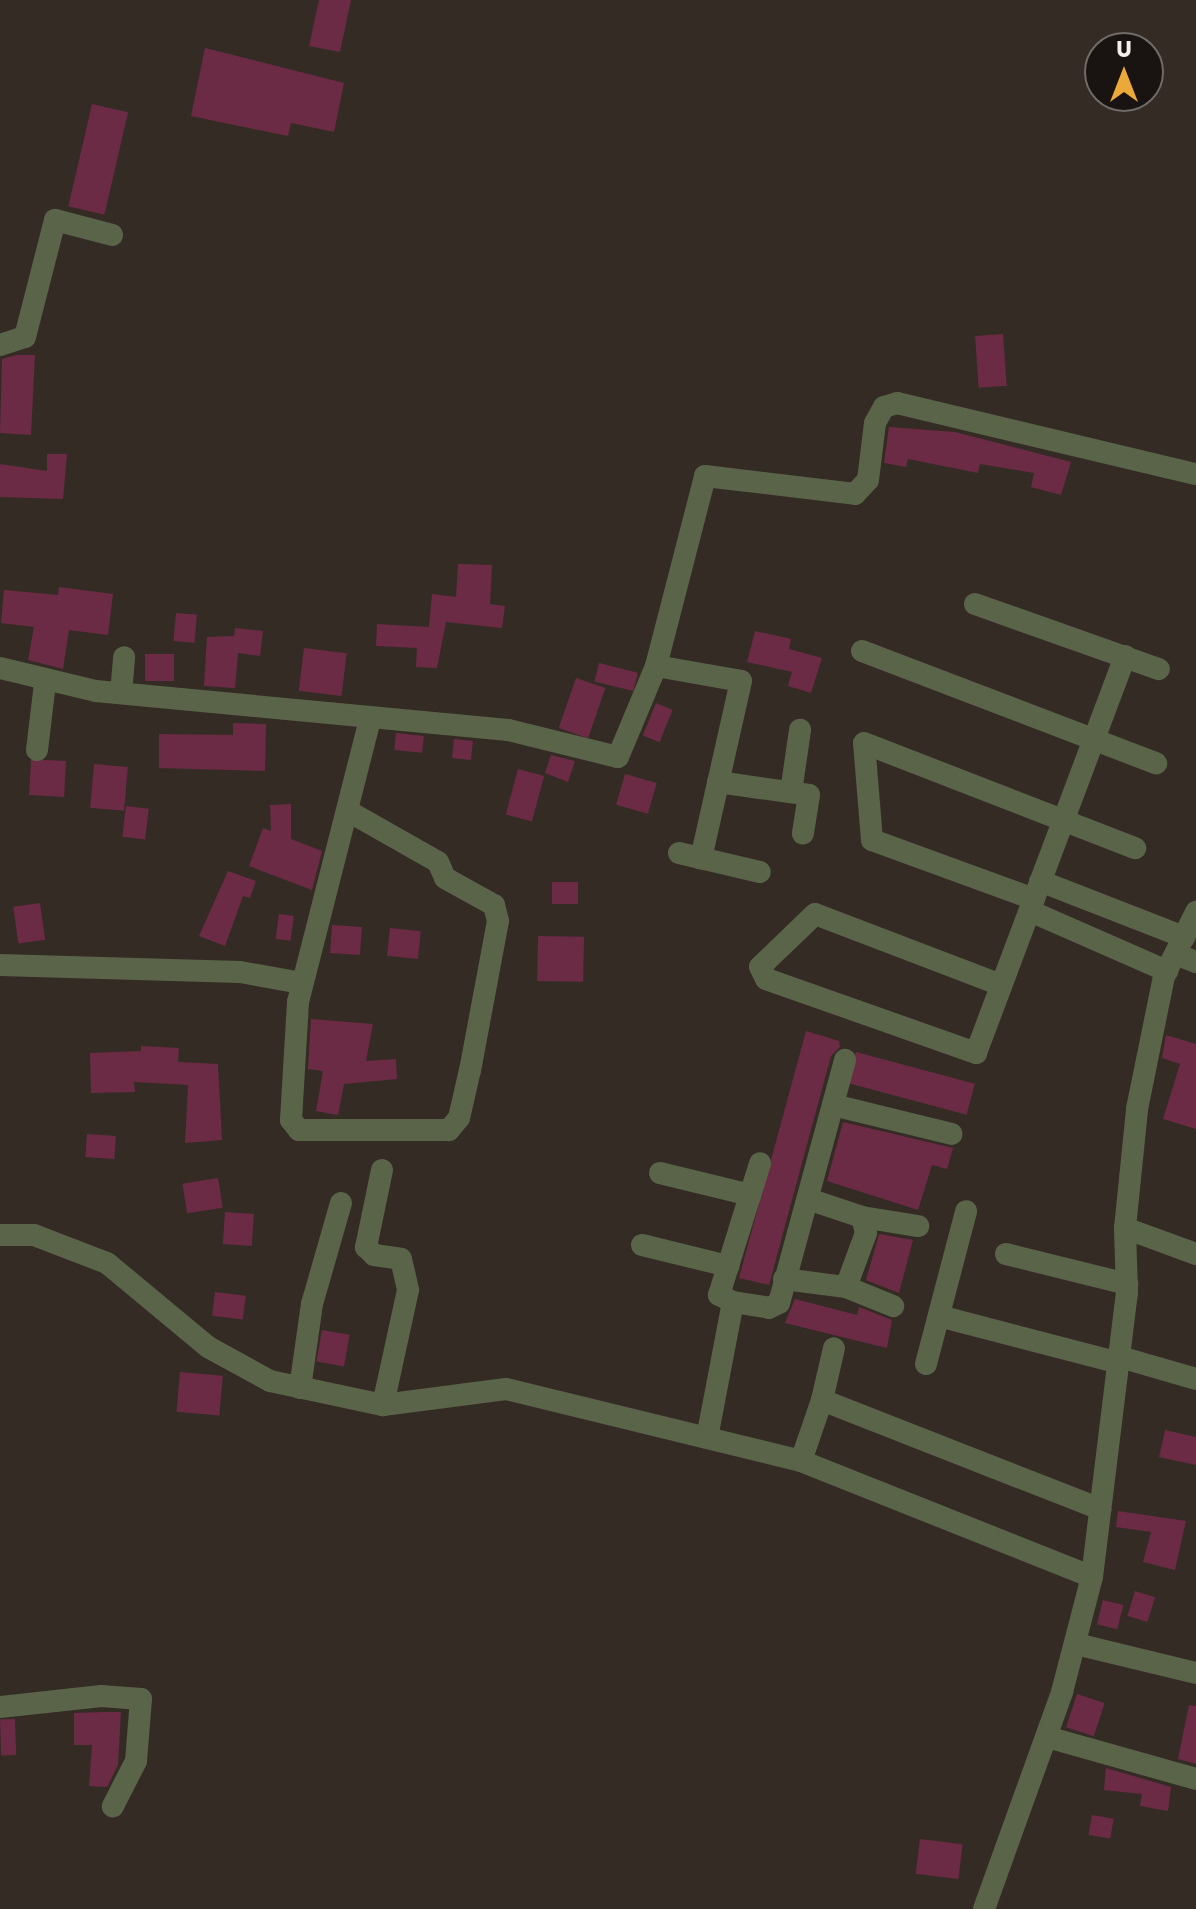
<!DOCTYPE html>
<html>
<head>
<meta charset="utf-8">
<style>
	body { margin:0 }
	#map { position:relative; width:1196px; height:1909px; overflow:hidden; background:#352b25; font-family:Poppins,sans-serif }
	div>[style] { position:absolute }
	.building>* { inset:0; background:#6b2b45; transform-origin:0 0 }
	.minor>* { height:22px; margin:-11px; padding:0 11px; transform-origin:11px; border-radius:11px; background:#596449 }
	span { translate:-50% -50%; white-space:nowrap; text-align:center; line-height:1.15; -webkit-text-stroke:7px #191412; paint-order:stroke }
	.north { position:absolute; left:1084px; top:32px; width:80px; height:80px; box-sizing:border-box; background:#191412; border:2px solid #716b68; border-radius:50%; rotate:0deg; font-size:22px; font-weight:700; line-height:32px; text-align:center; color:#f5eeea }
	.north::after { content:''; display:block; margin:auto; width:28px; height:36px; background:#eba939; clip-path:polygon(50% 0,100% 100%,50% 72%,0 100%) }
</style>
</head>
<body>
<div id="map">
	<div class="building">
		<div style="clip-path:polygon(319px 0,351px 0,340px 52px,309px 46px)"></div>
		<div style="clip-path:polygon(205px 48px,344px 83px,334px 132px,291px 123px,288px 136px,191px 116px)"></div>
		<div style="left:92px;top:104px;width:37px;height:105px;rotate:13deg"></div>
		<div style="left:1003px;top:334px;width:52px;height:28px;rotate:86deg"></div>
		<div style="clip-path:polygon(16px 355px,35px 355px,31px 435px,0 433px,2px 359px)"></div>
		<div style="clip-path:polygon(889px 427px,955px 432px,1071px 462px,1061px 495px,1031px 487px,1034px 473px,980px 464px,978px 473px,908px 459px,906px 467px,884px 463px)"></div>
		<div style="clip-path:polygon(47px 454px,67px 454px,63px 499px,0 497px,0 464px,47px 471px)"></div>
		<div style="clip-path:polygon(458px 564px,492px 565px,490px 604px,505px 606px,502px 628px,446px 622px,437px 668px,416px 667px,417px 648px,376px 646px,377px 624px,429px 627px,432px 594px,456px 597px)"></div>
		<div style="clip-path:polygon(59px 587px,113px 594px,108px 635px,69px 630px,63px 669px,28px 660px,34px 627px,1px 623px,4px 590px,58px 595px)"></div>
		<div style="left:176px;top:613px;width:21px;height:28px;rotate:5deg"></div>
		<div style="clip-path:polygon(235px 628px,263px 631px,260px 656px,238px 653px,235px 688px,204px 686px,207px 637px,234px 636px)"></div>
		<div style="clip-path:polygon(755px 631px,791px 639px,789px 649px,822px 658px,811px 693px,788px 686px,792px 672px,747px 662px)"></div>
		<div style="left:304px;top:648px;width:43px;height:43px;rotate:7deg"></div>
		<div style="left:145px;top:654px;width:29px;height:27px"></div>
		<div style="left:599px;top:663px;width:40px;height:19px;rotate:14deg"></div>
		<div style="left:576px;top:678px;width:31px;height:53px;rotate:19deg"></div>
		<div style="left:656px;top:703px;width:18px;height:35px;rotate:22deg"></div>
		<div style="clip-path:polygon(233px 723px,266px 724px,265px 771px,159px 768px,159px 734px,233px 735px)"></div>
		<div style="left:396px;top:733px;width:28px;height:17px;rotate:6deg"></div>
		<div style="left:454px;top:739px;width:19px;height:19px;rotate:6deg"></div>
		<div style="clip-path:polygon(551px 755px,575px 761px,568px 782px,545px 773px)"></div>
		<div style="left:66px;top:761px;width:36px;height:35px;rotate:93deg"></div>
		<div style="left:94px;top:764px;width:34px;height:44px;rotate:5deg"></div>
		<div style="left:518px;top:769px;width:27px;height:47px;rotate:15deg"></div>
		<div style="left:625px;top:774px;width:33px;height:32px;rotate:16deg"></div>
		<div style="clip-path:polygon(291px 804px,291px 839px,322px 851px,312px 890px,249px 866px,263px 828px,271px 831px,270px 805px)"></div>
		<div style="left:126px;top:806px;width:23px;height:31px;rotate:7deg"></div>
		<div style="clip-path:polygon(228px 871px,256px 881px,250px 898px,243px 896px,225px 946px,199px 936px)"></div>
		<div style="left:552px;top:882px;width:26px;height:22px"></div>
		<div style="left:40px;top:903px;width:37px;height:27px;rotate:82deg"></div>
		<div style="left:279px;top:914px;width:15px;height:25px;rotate:8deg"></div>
		<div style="left:332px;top:925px;width:30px;height:28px;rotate:4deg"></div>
		<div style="left:390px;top:928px;width:31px;height:28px;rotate:6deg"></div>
		<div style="left:538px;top:936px;width:46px;height:45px;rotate:1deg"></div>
		<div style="clip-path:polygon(311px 1019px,373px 1024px,366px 1061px,396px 1059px,397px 1079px,344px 1084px,338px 1115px,316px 1111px,323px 1071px,308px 1069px)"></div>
		<div style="clip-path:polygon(806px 1031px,839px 1041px,840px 1047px,831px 1056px,769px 1285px,739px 1278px)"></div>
		<div style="clip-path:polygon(1166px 1035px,1196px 1044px,1196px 1129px,1163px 1119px,1180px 1064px,1162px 1058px)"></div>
		<div style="clip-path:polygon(141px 1046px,179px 1048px,178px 1062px,218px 1064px,222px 1140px,185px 1143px,188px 1085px,134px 1082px,135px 1092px,91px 1093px,90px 1053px,141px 1051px)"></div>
		<div style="left:856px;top:1052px;width:123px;height:32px;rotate:15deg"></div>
		<div style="clip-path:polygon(843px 1122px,953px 1148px,947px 1169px,932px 1165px,918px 1210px,827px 1181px)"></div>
		<div style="left:87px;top:1134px;width:29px;height:23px;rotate:4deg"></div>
		<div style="left:218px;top:1178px;width:30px;height:36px;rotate:81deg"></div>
		<div style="left:225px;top:1212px;width:29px;height:32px;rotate:4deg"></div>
		<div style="clip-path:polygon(879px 1234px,913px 1240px,899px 1293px,866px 1280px)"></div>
		<div style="left:215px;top:1292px;width:31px;height:24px;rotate:7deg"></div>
		<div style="clip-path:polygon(795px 1299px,857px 1315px,859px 1307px,892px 1320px,887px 1348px,785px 1323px)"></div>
		<div style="left:322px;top:1330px;width:28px;height:32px;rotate:10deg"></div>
		<div style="left:180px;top:1372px;width:43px;height:40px;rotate:5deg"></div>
		<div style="clip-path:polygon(1165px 1430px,1196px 1437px,1196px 1465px,1159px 1457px)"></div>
		<div style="clip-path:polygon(1118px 1511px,1186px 1521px,1175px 1570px,1143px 1562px,1151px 1532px,1116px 1527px)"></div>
		<div style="left:1135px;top:1591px;width:21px;height:26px;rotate:17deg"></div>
		<div style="left:1103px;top:1600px;width:21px;height:25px;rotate:14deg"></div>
		<div style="left:1077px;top:1694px;width:29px;height:35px;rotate:18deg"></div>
		<div style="clip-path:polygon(1189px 1705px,1196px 1706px,1196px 1764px,1178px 1759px)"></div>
		<div style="clip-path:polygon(104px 1712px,121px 1712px,118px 1765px,107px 1787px,89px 1786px,92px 1745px,74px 1745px,74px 1713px)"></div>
		<div style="left:15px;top:1719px;width:36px;height:15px;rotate:88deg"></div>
		<div style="clip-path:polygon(1106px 1768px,1171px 1787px,1168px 1811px,1140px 1806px,1142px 1794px,1104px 1790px)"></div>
		<div style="left:1092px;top:1815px;width:22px;height:20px;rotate:10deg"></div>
		<div style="left:920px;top:1839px;width:43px;height:35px;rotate:7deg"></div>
	</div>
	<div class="minor">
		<div style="left:0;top:345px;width:26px;rotate:-18deg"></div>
		<div style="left:25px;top:337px;width:121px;rotate:-75.6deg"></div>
		<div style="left:55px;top:220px;width:59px;rotate:14.7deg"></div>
		<div style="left:975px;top:604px;width:195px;rotate:19.5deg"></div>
		<div style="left:862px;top:651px;width:315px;rotate:20.9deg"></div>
		<div style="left:656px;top:666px;width:86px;rotate:10deg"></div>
		<div style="left:741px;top:681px;width:182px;rotate:102.7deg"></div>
		<div style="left:0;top:668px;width:99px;rotate:13.5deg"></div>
		<div style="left:96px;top:691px;width:414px;rotate:5.4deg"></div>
		<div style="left:508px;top:730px;width:113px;rotate:13.8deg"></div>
		<div style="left:618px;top:757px;width:99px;rotate:-67.3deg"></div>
		<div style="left:656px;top:666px;width:196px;rotate:-75.5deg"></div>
		<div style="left:705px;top:476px;width:151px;rotate:6.8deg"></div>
		<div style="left:855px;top:494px;width:19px;rotate:-47deg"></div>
		<div style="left:868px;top:480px;width:57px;rotate:-83deg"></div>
		<div style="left:875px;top:423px;width:18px;rotate:-61deg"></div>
		<div style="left:884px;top:407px;width:14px;rotate:-17deg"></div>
		<div style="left:897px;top:403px;width:307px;rotate:13.4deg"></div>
		<div style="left:121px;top:693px;width:36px;rotate:-85deg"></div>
		<div style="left:37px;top:750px;width:67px;rotate:-83.2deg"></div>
		<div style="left:718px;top:782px;width:92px;rotate:8.1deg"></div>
		<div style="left:809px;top:795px;width:39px;rotate:99deg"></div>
		<div style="left:791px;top:792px;width:63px;rotate:-81.7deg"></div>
		<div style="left:348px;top:811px;width:103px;rotate:29.5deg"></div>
		<div style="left:438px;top:862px;width:17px;rotate:66deg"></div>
		<div style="left:445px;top:878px;width:56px;rotate:28.9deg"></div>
		<div style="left:494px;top:905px;width:16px;rotate:76deg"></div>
		<div style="left:498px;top:921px;width:152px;rotate:100.6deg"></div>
		<div style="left:470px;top:1070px;width:49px;rotate:102.9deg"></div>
		<div style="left:459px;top:1118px;width:16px;rotate:130deg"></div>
		<div style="left:449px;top:1130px;width:150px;rotate:180deg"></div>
		<div style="left:299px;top:1130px;width:13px;rotate:-129deg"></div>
		<div style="left:291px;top:1120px;width:118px;rotate:-86.6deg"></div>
		<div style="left:298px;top:1002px;width:291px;rotate:-75.7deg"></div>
		<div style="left:679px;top:853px;width:83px;rotate:13.2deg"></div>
		<div style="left:1040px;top:881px;width:155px;rotate:21.3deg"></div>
		<div style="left:1034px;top:899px;width:172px;rotate:-160deg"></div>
		<div style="left:872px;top:840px;width:97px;rotate:-94.7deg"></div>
		<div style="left:864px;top:743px;width:291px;rotate:21.2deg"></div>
		<div style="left:1030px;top:911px;width:150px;rotate:23.7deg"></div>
		<div style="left:1176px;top:954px;width:22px;rotate:22deg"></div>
		<div style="left:0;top:965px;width:240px;rotate:1.7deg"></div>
		<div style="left:240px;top:972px;width:63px;rotate:10.1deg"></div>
		<div style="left:1001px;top:985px;width:199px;rotate:-159.1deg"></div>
		<div style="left:815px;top:914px;width:76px;rotate:136.1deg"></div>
		<div style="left:760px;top:967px;width:13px;rotate:63deg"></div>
		<div style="left:766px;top:979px;width:223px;rotate:19.4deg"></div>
		<div style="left:976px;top:1053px;width:424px;rotate:-69.4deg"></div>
		<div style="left:833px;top:1105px;width:122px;rotate:13.7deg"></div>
		<div style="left:382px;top:1170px;width:79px;rotate:101.7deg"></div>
		<div style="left:366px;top:1247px;width:11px;rotate:45deg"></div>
		<div style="left:374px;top:1255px;width:27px;rotate:8deg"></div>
		<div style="left:401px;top:1259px;width:32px;rotate:77deg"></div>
		<div style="left:408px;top:1290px;width:118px;rotate:102.3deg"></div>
		<div style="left:660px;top:1173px;width:93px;rotate:13.7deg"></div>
		<div style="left:862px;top:1217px;width:57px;rotate:9.1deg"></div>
		<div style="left:1125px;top:1228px;width:76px;rotate:20.1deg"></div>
		<div style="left:0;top:1235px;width:34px"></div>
		<div style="left:34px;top:1235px;width:78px;rotate:21deg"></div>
		<div style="left:107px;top:1263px;width:131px;rotate:39.7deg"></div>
		<div style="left:208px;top:1347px;width:71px;rotate:28.7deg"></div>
		<div style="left:270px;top:1381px;width:116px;rotate:12deg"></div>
		<div style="left:383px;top:1405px;width:124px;rotate:-7.4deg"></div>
		<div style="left:506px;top:1389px;width:304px;rotate:13.7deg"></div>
		<div style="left:801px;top:1461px;width:313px;rotate:21.7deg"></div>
		<div style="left:642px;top:1245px;width:89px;rotate:13.7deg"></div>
		<div style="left:1006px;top:1254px;width:125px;rotate:13.9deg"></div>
		<div style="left:784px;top:1279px;width:63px;rotate:7.4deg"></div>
		<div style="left:846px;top:1287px;width:58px;rotate:-69.7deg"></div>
		<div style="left:866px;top:1233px;width:16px;rotate:-104deg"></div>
		<div style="left:862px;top:1217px;width:57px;rotate:-161.6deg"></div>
		<div style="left:846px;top:1287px;width:51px;rotate:22deg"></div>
		<div style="left:733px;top:1302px;width:16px;rotate:-153deg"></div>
		<div style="left:719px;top:1295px;width:138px;rotate:-72.7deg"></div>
		<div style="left:939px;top:1316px;width:186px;rotate:14.6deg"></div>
		<div style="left:1120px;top:1357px;width:79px;rotate:16.1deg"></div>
		<div style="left:926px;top:1364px;width:158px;rotate:-75.3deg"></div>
		<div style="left:300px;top:1388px;width:85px;rotate:-81.9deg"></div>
		<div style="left:312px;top:1304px;width:105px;rotate:-74deg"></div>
		<div style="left:822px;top:1400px;width:53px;rotate:-77deg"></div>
		<div style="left:707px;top:1438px;width:138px;rotate:-79.2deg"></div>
		<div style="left:733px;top:1302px;width:36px;rotate:9deg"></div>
		<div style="left:769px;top:1308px;width:11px;rotate:-27deg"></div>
		<div style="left:779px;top:1303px;width:252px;rotate:-74.8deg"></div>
		<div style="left:801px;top:1461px;width:65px;rotate:-71deg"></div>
		<div style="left:822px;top:1400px;width:299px;rotate:21.4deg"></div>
		<div style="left:1076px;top:1644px;width:123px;rotate:13.6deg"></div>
		<div style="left:0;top:1707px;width:102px;rotate:-6.2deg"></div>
		<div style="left:101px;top:1696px;width:40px;rotate:4.3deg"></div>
		<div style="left:141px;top:1699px;width:62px;rotate:94.6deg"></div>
		<div style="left:136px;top:1761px;width:51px;rotate:117.1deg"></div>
		<div style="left:1047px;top:1737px;width:155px;rotate:15.7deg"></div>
		<div style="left:984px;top:1909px;width:231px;rotate:-70.2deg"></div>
		<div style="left:1062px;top:1692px;width:119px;rotate:-75.4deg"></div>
		<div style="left:1092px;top:1577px;width:286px;rotate:-83deg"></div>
		<div style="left:1127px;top:1293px;width:65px;rotate:-91.8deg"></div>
		<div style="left:1125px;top:1228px;width:120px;rotate:-84.2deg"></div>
		<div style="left:1137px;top:1109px;width:136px;rotate:-78.5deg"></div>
		<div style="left:1164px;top:976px;width:72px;rotate:-63.4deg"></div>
	</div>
	<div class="north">U</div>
</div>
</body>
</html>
